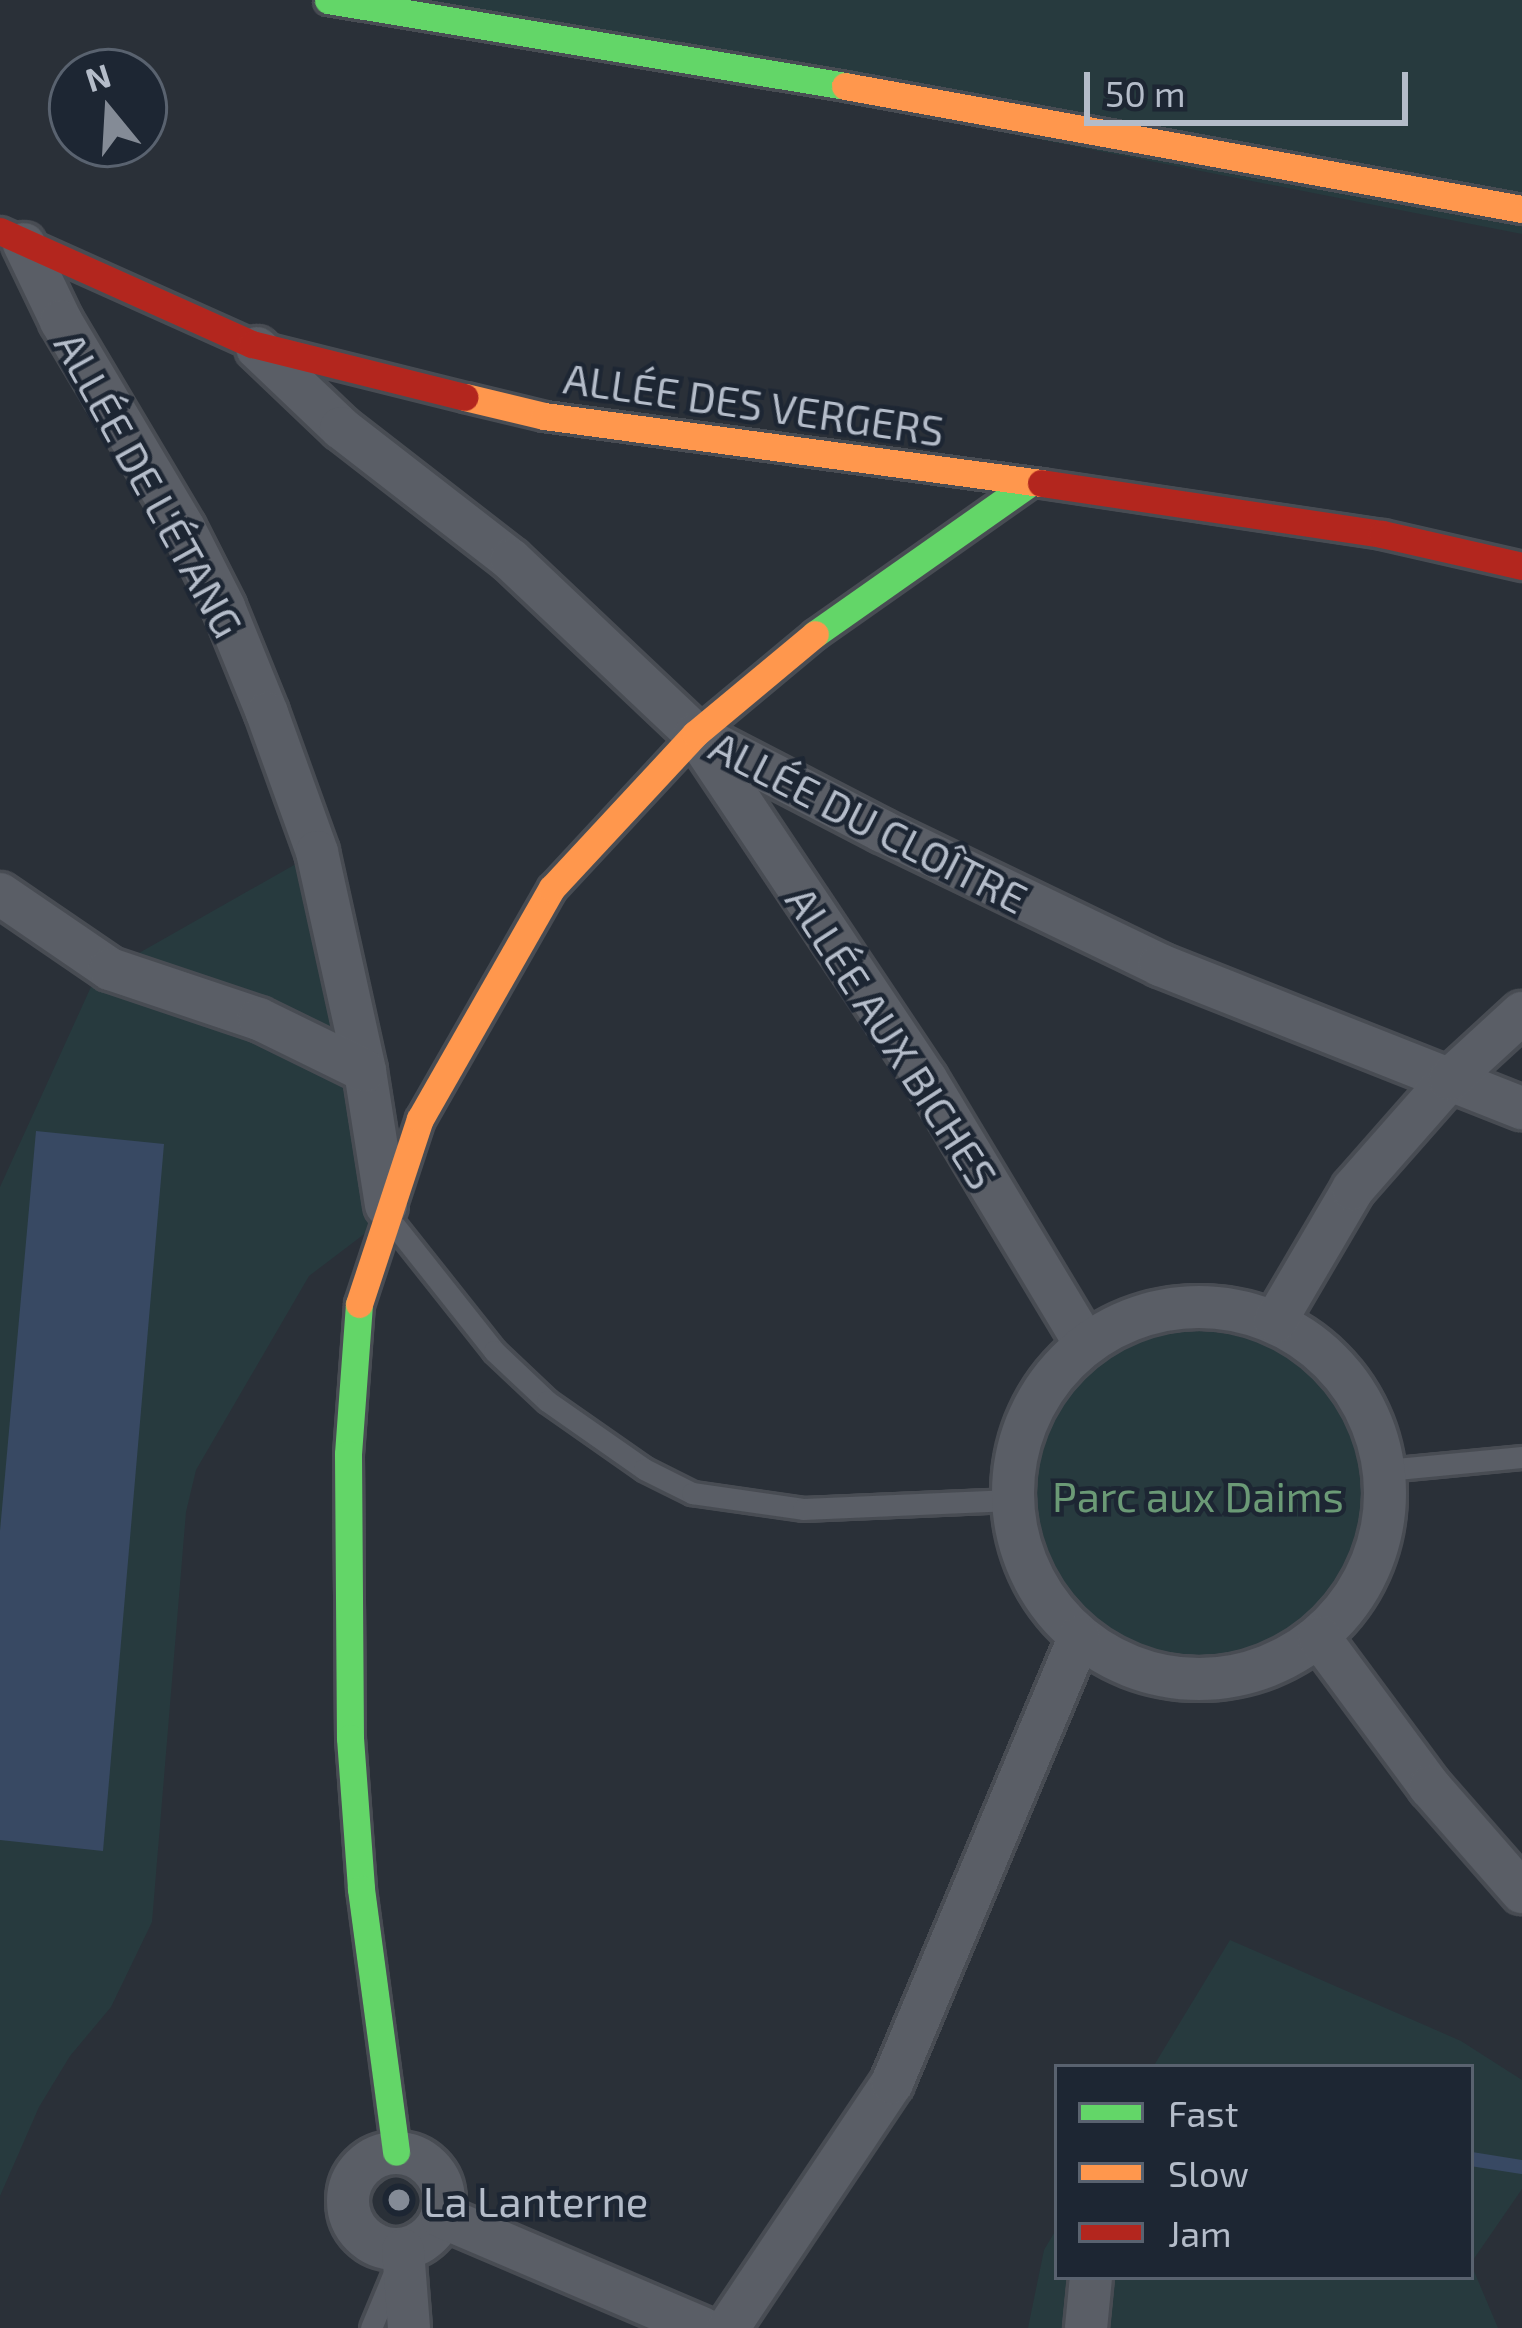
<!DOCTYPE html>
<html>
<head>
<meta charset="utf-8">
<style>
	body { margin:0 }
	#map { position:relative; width:1522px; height:2328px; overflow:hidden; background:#2a3038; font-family:"Exo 2",sans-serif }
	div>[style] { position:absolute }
	.green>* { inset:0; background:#273a3e }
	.round { border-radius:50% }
	.water>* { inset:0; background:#384963 }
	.stream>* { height:14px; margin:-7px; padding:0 7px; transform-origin:7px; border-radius:7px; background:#384963 }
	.roads { filter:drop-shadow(3px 0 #484c53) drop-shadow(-3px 0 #484c53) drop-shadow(0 3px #484c53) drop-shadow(0 -3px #484c53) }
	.lane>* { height:21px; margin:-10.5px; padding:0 10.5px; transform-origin:10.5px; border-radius:10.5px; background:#5a5e66 }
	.street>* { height:42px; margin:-21px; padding:0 21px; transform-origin:21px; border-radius:21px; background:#5a5e66 }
	.street>.ring { margin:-21px; padding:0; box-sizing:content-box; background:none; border:42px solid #5a5e66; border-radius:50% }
	.fast>* { height:27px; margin:-13.5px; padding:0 13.5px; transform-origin:13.5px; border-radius:13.5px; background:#63d668 }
	.slow>* { height:27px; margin:-13.5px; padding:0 13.5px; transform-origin:13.5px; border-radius:13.5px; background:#ff974d }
	.jam>* { height:27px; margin:-13.5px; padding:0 13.5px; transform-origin:13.5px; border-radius:13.5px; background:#b3261e }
	.dots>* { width:33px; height:33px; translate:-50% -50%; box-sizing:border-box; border:6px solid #1d2633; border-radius:50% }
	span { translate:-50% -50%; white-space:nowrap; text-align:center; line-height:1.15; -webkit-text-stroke:9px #1d2633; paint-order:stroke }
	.street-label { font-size:42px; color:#b4bcc9 }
	.park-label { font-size:42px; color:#6b9a76 }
	.poi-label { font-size:42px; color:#b4bcc9 }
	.left { translate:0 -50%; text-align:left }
	.legend { position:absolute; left:1054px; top:2064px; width:420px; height:216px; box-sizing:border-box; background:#1d2633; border:3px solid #59626f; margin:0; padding:15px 21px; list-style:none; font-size:36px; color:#b4bcc9 }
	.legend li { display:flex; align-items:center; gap:24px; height:60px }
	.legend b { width:60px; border:3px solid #59626f }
	.north { position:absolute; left:48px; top:48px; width:120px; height:120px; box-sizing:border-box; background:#1d2633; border:3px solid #59626f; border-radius:50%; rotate:342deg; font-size:33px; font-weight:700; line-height:48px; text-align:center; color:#b4bcc9 }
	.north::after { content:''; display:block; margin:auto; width:42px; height:54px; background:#848b96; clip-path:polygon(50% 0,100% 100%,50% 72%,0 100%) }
	.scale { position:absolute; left:1084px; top:72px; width:324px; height:54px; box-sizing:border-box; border:6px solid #b4bcc9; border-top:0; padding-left:15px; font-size:36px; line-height:42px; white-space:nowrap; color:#b4bcc9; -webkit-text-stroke:9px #1d2633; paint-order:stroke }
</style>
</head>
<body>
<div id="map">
	<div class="green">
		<div style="clip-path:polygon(328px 0,1522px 0,1522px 234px)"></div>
		<div style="clip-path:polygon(317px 852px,388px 1216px,309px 1276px,196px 1470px,186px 1512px,152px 1922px,111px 2007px,70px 2056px,39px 2107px,0 2196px,0 1187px,95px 978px)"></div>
		<div class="round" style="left:1034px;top:1331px;width:328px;height:328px"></div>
		<div style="clip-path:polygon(1230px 1940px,1461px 2041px,1522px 2080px,1522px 2189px,1471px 2263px,1471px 2067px,1153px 2067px)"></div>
		<div style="clip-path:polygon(1057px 2228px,1057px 2277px,1471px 2277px,1471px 2264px,1498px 2328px,1028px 2328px,1044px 2250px)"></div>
	</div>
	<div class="water">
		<div style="clip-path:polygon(36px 1131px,164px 1144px,103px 1851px,0 1840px,0 1531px)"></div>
	</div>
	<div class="stream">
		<div style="left:1471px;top:2159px;width:52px;rotate:8.9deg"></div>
	</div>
	<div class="roads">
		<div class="lane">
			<div style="left:395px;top:1226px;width:159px;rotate:51.6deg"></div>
			<div style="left:494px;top:1351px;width:73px;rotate:43.3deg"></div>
			<div style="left:547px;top:1401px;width:118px;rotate:35deg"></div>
			<div style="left:644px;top:1469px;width:54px;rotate:26.6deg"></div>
			<div style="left:692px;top:1493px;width:112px;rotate:8.2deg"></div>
			<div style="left:803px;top:1509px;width:208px;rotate:-2.5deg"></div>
			<div style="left:1386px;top:1470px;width:137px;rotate:-5.5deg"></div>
			<div style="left:371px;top:2328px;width:65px;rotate:-67.4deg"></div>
		</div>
		<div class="street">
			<div style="left:24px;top:244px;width:85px;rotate:64.3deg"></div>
			<div style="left:61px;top:321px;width:241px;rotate:59.3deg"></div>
			<div style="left:184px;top:528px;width:89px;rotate:63.1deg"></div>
			<div style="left:224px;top:607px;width:114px;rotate:67.9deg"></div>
			<div style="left:267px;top:713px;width:148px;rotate:70.2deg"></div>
			<div style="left:317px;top:852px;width:224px;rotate:77.6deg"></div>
			<div style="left:365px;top:1071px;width:136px;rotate:81.1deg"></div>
			<div style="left:257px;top:348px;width:116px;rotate:43.6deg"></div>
			<div style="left:341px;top:428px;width:215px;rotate:37.8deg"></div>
			<div style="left:511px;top:560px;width:253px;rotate:43.4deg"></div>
			<div style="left:695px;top:734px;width:211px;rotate:27.4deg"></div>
			<div style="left:882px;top:831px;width:309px;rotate:25.7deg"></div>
			<div style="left:1160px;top:965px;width:389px;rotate:21.6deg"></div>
			<div style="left:699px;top:739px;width:409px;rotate:56.3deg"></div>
			<div style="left:926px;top:1079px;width:309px;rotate:59deg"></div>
			<div style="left:0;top:894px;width:133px;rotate:34.3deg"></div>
			<div style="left:110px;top:969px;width:157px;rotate:18.6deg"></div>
			<div style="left:259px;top:1019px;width:118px;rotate:26.1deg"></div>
			<div class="ring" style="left:1013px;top:1307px;width:330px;height:330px"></div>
			<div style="left:1275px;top:1322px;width:154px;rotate:-59.6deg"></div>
			<div style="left:1353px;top:1189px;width:147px;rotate:-48.6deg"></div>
			<div style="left:1450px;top:1079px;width:98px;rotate:-42.5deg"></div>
			<div style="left:1319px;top:1637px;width:187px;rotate:53.5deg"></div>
			<div style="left:1430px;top:1787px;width:140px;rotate:48.8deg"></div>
			<div class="ring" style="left:348px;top:2153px;width:54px;height:54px"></div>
			<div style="left:442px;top:2217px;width:283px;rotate:23.1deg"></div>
			<div style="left:403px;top:2250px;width:78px;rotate:85.6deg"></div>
			<div style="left:728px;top:2328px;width:295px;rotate:-56.2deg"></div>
			<div style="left:892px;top:2083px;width:483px;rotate:-67.2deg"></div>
			<div style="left:1086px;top:2328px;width:51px;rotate:-84.4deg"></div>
		</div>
		<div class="fast">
			<div style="left:328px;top:0;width:524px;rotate:9.44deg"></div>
			<div style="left:815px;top:634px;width:259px;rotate:-35.1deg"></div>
			<div style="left:359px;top:1304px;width:150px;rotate:94.2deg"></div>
			<div style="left:348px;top:1454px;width:284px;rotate:89.6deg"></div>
			<div style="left:350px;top:1738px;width:151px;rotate:85.8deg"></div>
			<div style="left:361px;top:1889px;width:265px;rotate:82.4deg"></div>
		</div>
		<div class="slow">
			<div style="left:845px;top:86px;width:688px;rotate:10.3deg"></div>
			<div style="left:465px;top:397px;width:81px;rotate:13.5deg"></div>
			<div style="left:544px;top:416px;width:501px;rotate:7.68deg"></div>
			<div style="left:359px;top:1304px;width:195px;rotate:-71.8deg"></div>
			<div style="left:420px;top:1119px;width:266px;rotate:-60.3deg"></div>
			<div style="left:552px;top:888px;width:210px;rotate:-47.1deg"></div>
			<div style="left:695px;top:734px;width:156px;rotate:-39.8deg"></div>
		</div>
		<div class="jam">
			<div style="left:0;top:231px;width:276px;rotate:24.2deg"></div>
			<div style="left:252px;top:344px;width:219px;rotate:14deg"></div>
			<div style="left:1041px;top:483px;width:345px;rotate:8.5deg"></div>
			<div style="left:1382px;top:534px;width:144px;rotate:12.9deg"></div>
		</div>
	</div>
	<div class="dots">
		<div style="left:399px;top:2200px;background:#848b96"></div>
	</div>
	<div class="street-label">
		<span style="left:754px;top:403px;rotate:8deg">ALLÉE DES VERGERS</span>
		<span style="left:150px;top:484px;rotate:61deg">ALLÉE DE L'ÉTANG</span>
		<span style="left:869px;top:821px;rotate:27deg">ALLÉE DU CLOÎTRE</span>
		<span style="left:893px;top:1037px;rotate:57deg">ALLÉE AUX BICHES</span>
	</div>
	<div class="park-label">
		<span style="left:1198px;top:1495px">Parc aux Daims</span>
	</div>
	<div class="poi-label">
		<span class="left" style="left:423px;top:2200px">La Lanterne</span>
	</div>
	<ul class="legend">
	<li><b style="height:15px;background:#63d668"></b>Fast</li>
	<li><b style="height:15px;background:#ff974d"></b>Slow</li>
	<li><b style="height:15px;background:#b3261e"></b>Jam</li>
	</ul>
	<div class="north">N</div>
	<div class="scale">50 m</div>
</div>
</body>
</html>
